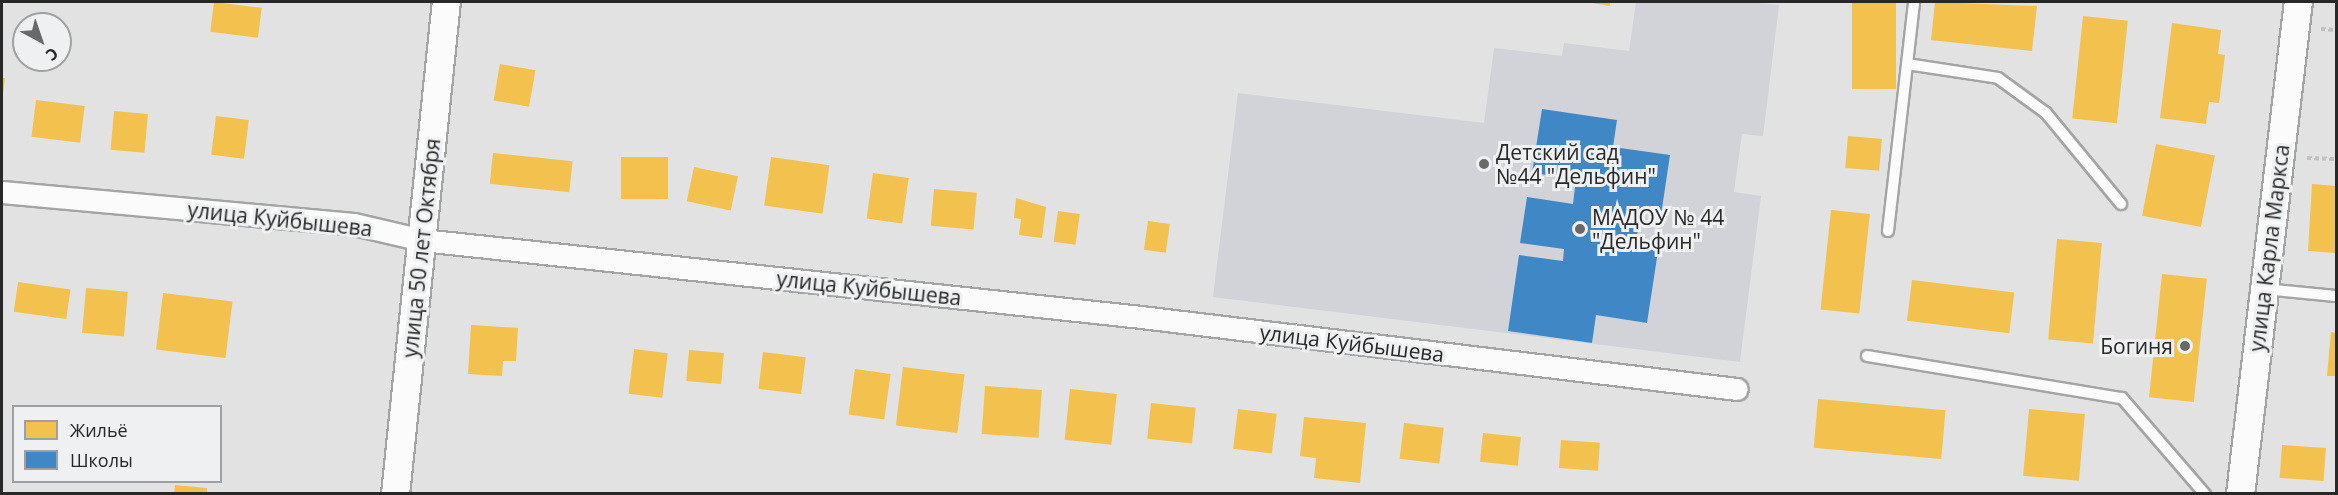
<!DOCTYPE html>
<html>
<head>
<meta charset="utf-8">
<style>
	body { margin:0 }
	#map { position:relative; width:2338px; height:495px; overflow:hidden; background:#e2e2e3; font-family:"Open Sans",sans-serif }
	div>[style] { position:absolute }
	.built>* { inset:0; background:#d1d3d8 }
	.homes>* { inset:0; background:#f2c14e; transform-origin:0 0 }
	.schools>* { inset:0; background:#3f88c5 }
	.path>* { height:4px; margin-top:-2px; transform-origin:0; background:repeating-linear-gradient(90deg,#c1c1c1 0 4.5px,transparent 0 7.5px) }
	.roads { filter:drop-shadow(2px 0 #a4a4a4) drop-shadow(-2px 0 #a4a4a4) drop-shadow(0 2px #a4a4a4) drop-shadow(0 -2px #a4a4a4) }
	.service>* { height:10px; margin:-5px; padding:0 5px; transform-origin:5px; border-radius:5px; background:#fbfbfb }
	.minor>* { height:21px; margin:-10.5px; padding:0 10.5px; transform-origin:10.5px; border-radius:10.5px; background:#fbfbfb }
	.tertiary>* { height:27px; margin:-13.5px; padding:0 13.5px; transform-origin:13.5px; border-radius:13.5px; background:#fbfbfb }
	.dots>* { width:16px; height:16px; translate:-50% -50%; box-sizing:border-box; border:3px solid #eff0f1; border-radius:50% }
	span { translate:-50% -50%; white-space:nowrap; text-align:center; line-height:1.15; -webkit-text-stroke:6px #eff0f1; paint-order:stroke }
	.poi-label { font-size:21px; color:#282829 }
	.left { translate:0 -50%; text-align:left }
	.right { translate:-100% -50%; text-align:right }
	.street-label { font-size:21px; color:#282829 }
	.frame { position:absolute; inset:0; border:3px solid #282829; pointer-events:none }
	.legend { position:absolute; left:12px; top:405px; width:210px; height:78px; box-sizing:border-box; background:#eff0f1; border:2px solid #9fa0a1; margin:0; padding:8px 10px; list-style:none; font-size:18px; color:#282829 }
	.legend li { display:flex; align-items:center; gap:12px; height:30px }
	.legend b { width:30px; border:2px solid #9fa0a1 }
	.north { position:absolute; left:12px; top:12px; width:60px; height:60px; box-sizing:border-box; background:#eff0f1; border:2px solid #9fa0a1; border-radius:50%; rotate:140deg; font-size:16px; font-weight:700; line-height:24px; text-align:center; color:#282829 }
	.north::after { content:''; display:block; margin:auto; width:21px; height:27px; background:#69696a; clip-path:polygon(50% 0,100% 100%,50% 72%,0 100%) }
</style>
</head>
<body>
<div id="map">
	<div class="built">
		<div style="clip-path:polygon(1636px 2px,1748px 2px,1779px 5px,1763px 136px,1742px 134px,1734px 192px,1761px 196px,1740px 362px,1213px 297px,1238px 93px,1484px 123px,1494px 48px,1562px 56px,1564px 43px,1629px 51px)"></div>
	</div>
	<div class="homes">
		<div style="left:214px;top:2px;width:48px;height:30px;rotate:7deg"></div>
		<div style="clip-path:polygon(1586px 2px,1610px 2px,1610px 6px)"></div>
		<div style="left:1852px;top:2px;width:44px;height:87px"></div>
		<div style="clip-path:polygon(1935px 2px,2037px 6px,2032px 51px,1931px 40px)"></div>
		<div style="left:2083px;top:16px;width:45px;height:103px;rotate:6deg"></div>
		<div style="clip-path:polygon(2172px 23px,2221px 30px,2218px 54px,2225px 55px,2219px 103px,2209px 102px,2206px 124px,2160px 118px)"></div>
		<div style="left:500px;top:64px;width:36px;height:37px;rotate:10deg"></div>
		<div style="clip-path:polygon(2px 78px,5px 78px,3px 94px,2px 94px)"></div>
		<div style="left:36px;top:100px;width:49px;height:37px;rotate:7deg"></div>
		<div style="left:114px;top:111px;width:34px;height:39px;rotate:5deg"></div>
		<div style="left:216px;top:116px;width:33px;height:39px;rotate:7deg"></div>
		<div style="left:1848px;top:136px;width:34px;height:32px;rotate:5deg"></div>
		<div style="left:2156px;top:144px;width:60px;height:73px;rotate:11deg"></div>
		<div style="left:493px;top:153px;width:80px;height:31px;rotate:6deg"></div>
		<div style="left:621px;top:157px;width:47px;height:42px"></div>
		<div style="left:771px;top:157px;width:59px;height:49px;rotate:8deg"></div>
		<div style="left:694px;top:167px;width:45px;height:35px;rotate:12deg"></div>
		<div style="left:873px;top:173px;width:36px;height:46px;rotate:8deg"></div>
		<div style="clip-path:polygon(2312px 184px,2336px 186px,2336px 253px,2308px 251px)"></div>
		<div style="left:934px;top:189px;width:43px;height:37px;rotate:5deg"></div>
		<div style="clip-path:polygon(1016px 198px,1046px 207px,1042px 238px,1019px 235px,1021px 219px,1014px 218px)"></div>
		<div style="left:1831px;top:210px;width:39px;height:100px;rotate:6deg"></div>
		<div style="left:1058px;top:211px;width:22px;height:31px;rotate:8deg"></div>
		<div style="left:1148px;top:221px;width:22px;height:29px;rotate:8deg"></div>
		<div style="left:2057px;top:239px;width:45px;height:101px;rotate:5deg"></div>
		<div style="left:2162px;top:274px;width:45px;height:124px;rotate:6deg"></div>
		<div style="left:1912px;top:280px;width:103px;height:41px;rotate:7deg"></div>
		<div style="left:18px;top:282px;width:53px;height:30px;rotate:8deg"></div>
		<div style="left:86px;top:288px;width:42px;height:45px;rotate:5deg"></div>
		<div style="left:163px;top:293px;width:70px;height:57px;rotate:7deg"></div>
		<div style="clip-path:polygon(471px 325px,518px 328px,516px 361px,503px 361px,502px 376px,468px 374px)"></div>
		<div style="clip-path:polygon(2331px 332px,2336px 333px,2336px 376px,2327px 376px)"></div>
		<div style="left:634px;top:349px;width:34px;height:45px;rotate:7deg"></div>
		<div style="left:689px;top:350px;width:35px;height:31px;rotate:5deg"></div>
		<div style="left:763px;top:352px;width:43px;height:37px;rotate:7deg"></div>
		<div style="left:903px;top:367px;width:62px;height:59px;rotate:7deg"></div>
		<div style="left:855px;top:369px;width:36px;height:46px;rotate:8deg"></div>
		<div style="left:985px;top:386px;width:57px;height:48px;rotate:4deg"></div>
		<div style="left:1070px;top:389px;width:47px;height:51px;rotate:6deg"></div>
		<div style="left:1818px;top:399px;width:128px;height:49px;rotate:5deg"></div>
		<div style="left:1151px;top:403px;width:45px;height:36px;rotate:6deg"></div>
		<div style="left:1238px;top:409px;width:39px;height:40px;rotate:7deg"></div>
		<div style="left:2029px;top:409px;width:56px;height:67px;rotate:5deg"></div>
		<div style="clip-path:polygon(1304px 417px,1366px 423px,1360px 483px,1314px 478px,1316px 458px,1300px 456px)"></div>
		<div style="left:1404px;top:423px;width:40px;height:36px;rotate:7deg"></div>
		<div style="left:1483px;top:433px;width:38px;height:29px;rotate:6deg"></div>
		<div style="left:1561px;top:440px;width:39px;height:28px;rotate:4deg"></div>
		<div style="left:2282px;top:445px;width:44px;height:33px;rotate:4deg"></div>
		<div style="clip-path:polygon(175px 485px,207px 488px,207px 494px,174px 494px)"></div>
	</div>
	<div class="schools">
		<div style="clip-path:polygon(1542px 109px,1617px 120px,1613px 147px,1670px 155px,1661px 215px,1641px 212px,1635px 247px,1658px 251px,1647px 323px,1596px 315px,1592px 343px,1508px 331px,1519px 255px,1563px 261px,1564px 249px,1520px 243px,1527px 197px,1573px 204px,1576px 179px,1532px 173px)"></div>
	</div>
	<div class="path">
		<div style="left:2321px;top:29px;width:15px;rotate:4deg"></div>
		<div style="left:2307px;top:158px;width:29px;rotate:2deg"></div>
	</div>
	<div class="roads">
		<div class="service">
			<div style="left:1907px;top:64px;width:92px;rotate:8.7deg"></div>
			<div style="left:1998px;top:78px;width:59px;rotate:36.1deg"></div>
			<div style="left:2046px;top:113px;width:118px;rotate:50.5deg"></div>
			<div style="left:1888px;top:231px;width:230px;rotate:-83.5deg"></div>
			<div style="left:2264px;top:289px;width:72px;rotate:5.6deg"></div>
			<div style="left:1867px;top:356px;width:258px;rotate:9.4deg"></div>
			<div style="left:2122px;top:398px;width:127px;rotate:49.2deg"></div>
		</div>
		<div class="minor">
			<div style="left:2px;top:192px;width:353px;rotate:5.2deg"></div>
			<div style="left:354px;top:224px;width:70px;rotate:13.2deg"></div>
			<div style="left:422px;top:240px;width:723px;rotate:6.11deg"></div>
			<div style="left:1141px;top:317px;width:600px;rotate:6.89deg"></div>
		</div>
		<div class="tertiary">
			<div style="left:395px;top:494px;width:495px;rotate:-84.1deg"></div>
			<div style="left:2240px;top:494px;width:495px;rotate:-83.3deg"></div>
		</div>
	</div>
	<div class="dots">
		<div style="left:1484px;top:164px;background:#69696a"></div>
		<div style="left:1580px;top:229px;background:#69696a"></div>
		<div style="left:2185px;top:346px;background:#69696a"></div>
	</div>
	<div class="poi-label">
		<span class="left" style="left:1496px;top:164px">Детский сад<br>№44 "Дельфин"</span>
		<span class="left" style="left:1592px;top:229px">МАДОУ № 44<br>"Дельфин"</span>
		<span class="right" style="left:2173px;top:346px">Богиня</span>
	</div>
	<div class="street-label">
		<span style="left:280px;top:219px;rotate:6deg">улица Куйбышева</span>
		<span style="left:421px;top:248px;rotate:-84deg">улица 50 лет Октября</span>
		<span style="left:2269px;top:248px;rotate:-83deg">улица Карла Маркса</span>
		<span style="left:869px;top:288px;rotate:6deg">улица Куйбышева</span>
		<span style="left:1352px;top:343px;rotate:7deg">улица Куйбышева</span>
	</div>
	<div class="frame"></div>
	<ul class="legend">
	<li><b style="height:16px;background:#f2c14e"></b>Жильё</li>
	<li><b style="height:16px;background:#3f88c5"></b>Школы</li>
	</ul>
	<div class="north">С</div>
</div>
</body>
</html>
